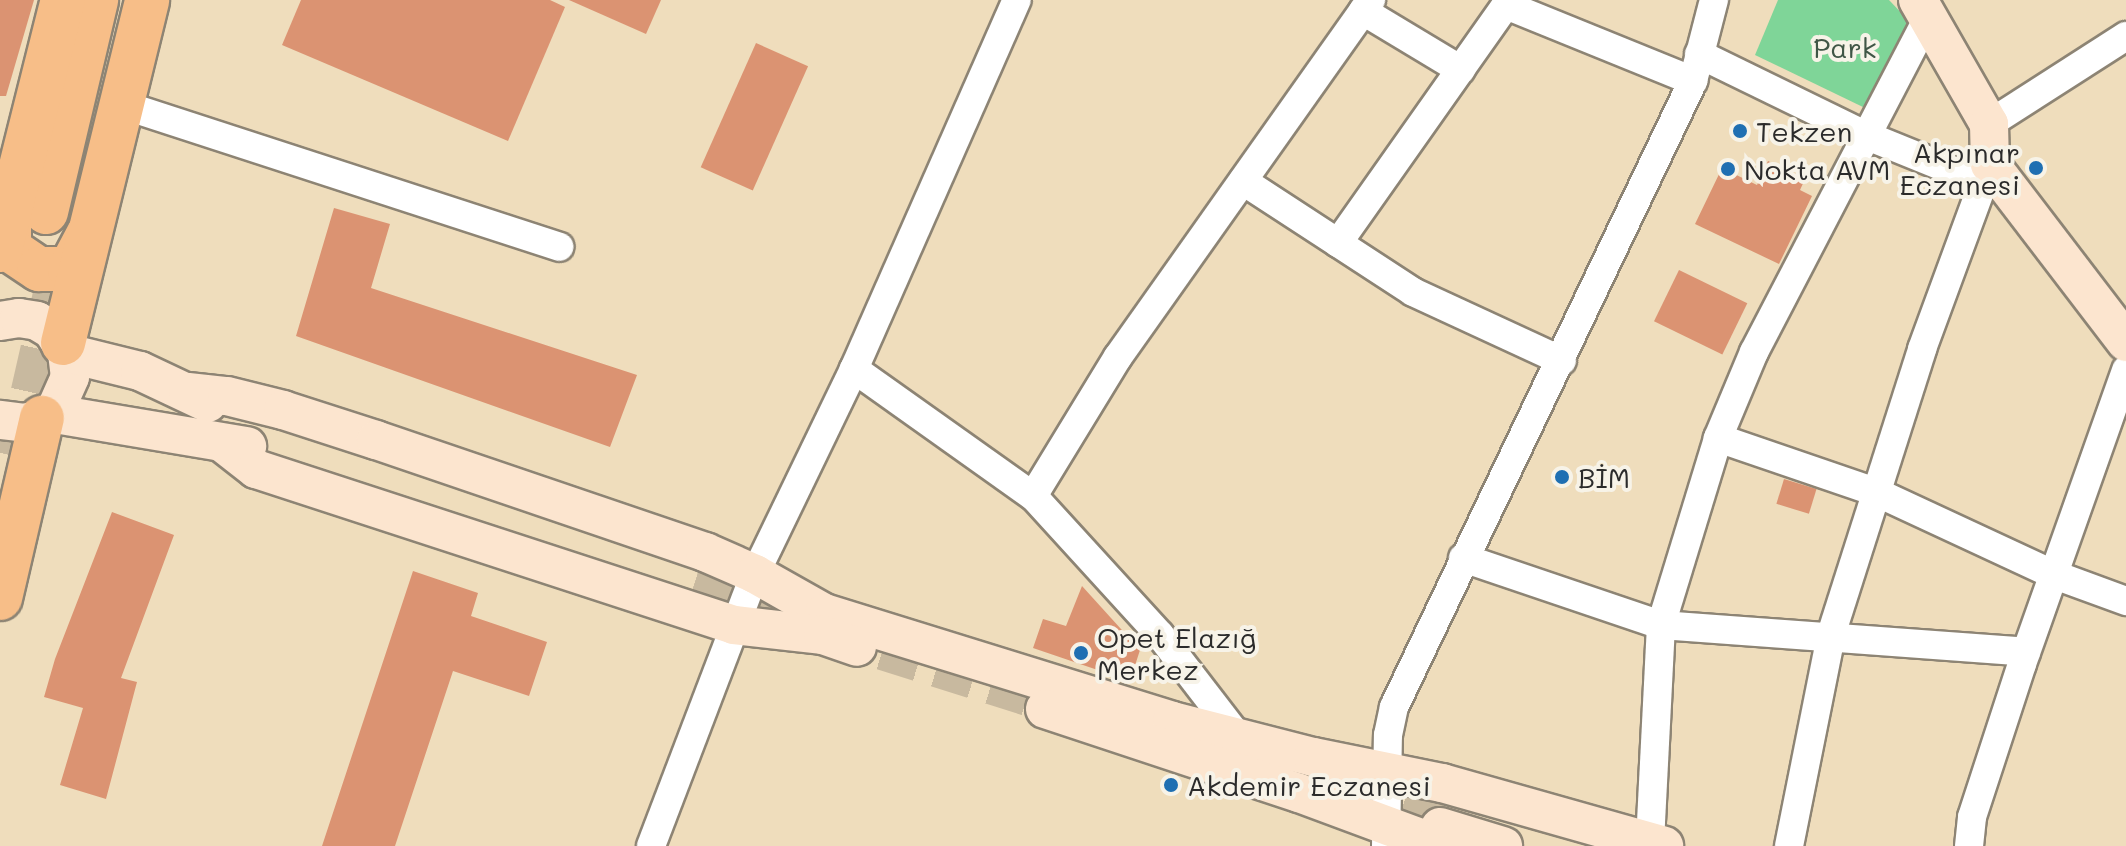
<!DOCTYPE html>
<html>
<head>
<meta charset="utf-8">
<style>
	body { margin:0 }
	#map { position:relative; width:2126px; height:846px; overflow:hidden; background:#efddbc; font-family:Mali,sans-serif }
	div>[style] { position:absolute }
	.green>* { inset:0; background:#7fd598 }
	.building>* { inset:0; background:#db9372; transform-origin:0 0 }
	.secondary-tunnel>* { height:38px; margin-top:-19px; transform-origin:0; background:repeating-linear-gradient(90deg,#c8b99f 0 38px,transparent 0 57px) }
	.primary-tunnel>* { height:44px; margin-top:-22px; transform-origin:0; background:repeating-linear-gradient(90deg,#c8b99f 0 44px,transparent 0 66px) }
	.roads { filter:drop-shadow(2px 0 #8d8474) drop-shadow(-2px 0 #8d8474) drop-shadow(0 2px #8d8474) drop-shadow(0 -2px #8d8474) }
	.street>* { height:28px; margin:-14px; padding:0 14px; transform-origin:14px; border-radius:14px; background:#fff }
	.secondary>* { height:38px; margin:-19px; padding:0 19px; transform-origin:19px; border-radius:19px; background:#fce5cf }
	.primary>* { height:44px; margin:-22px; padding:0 22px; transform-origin:22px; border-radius:22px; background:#f7be88 }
	.dots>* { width:22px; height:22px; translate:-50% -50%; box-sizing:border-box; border:4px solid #f7f3e8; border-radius:50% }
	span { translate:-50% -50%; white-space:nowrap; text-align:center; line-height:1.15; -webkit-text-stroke:8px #f7f3e8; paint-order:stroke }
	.park-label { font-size:28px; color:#405646 }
	.poi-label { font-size:28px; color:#2b2b2b }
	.left { translate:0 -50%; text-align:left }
	.right { translate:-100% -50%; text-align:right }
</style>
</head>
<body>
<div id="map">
	<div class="green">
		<div style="clip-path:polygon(1778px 0,1889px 0,1910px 22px,1865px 108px,1755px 55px)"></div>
	</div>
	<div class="building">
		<div style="clip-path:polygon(0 0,34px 0,6px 96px,0 96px)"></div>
		<div style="clip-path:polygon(301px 0,550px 0,565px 7px,508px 141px,282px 45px)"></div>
		<div style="clip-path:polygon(569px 0,661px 0,646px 34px)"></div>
		<div style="left:756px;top:43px;width:57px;height:136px;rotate:24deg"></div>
		<div style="clip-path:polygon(1768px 161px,1805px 179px,1800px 190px,1812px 196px,1779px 264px,1695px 224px,1722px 168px,1757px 185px)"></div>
		<div style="clip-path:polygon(334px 208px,390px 224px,371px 288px,637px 375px,610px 447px,296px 336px)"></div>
		<div style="left:1679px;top:270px;width:76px;height:57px;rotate:26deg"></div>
		<div style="left:1784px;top:479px;width:34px;height:26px;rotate:17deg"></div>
		<div style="clip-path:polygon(112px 512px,174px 535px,121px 678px,137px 682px,106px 799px,60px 785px,83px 708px,44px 697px,55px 659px)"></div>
		<div style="clip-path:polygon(413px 571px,478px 593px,471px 616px,547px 642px,529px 696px,453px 671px,395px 846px,322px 846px)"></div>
		<div style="clip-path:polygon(1082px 586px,1140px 650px,1130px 681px,1033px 648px,1043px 619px,1066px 626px)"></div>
	</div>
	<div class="secondary-tunnel">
		<div style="left:697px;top:575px;width:91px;rotate:17.8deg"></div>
		<div style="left:828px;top:634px;width:262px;rotate:17.5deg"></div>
		<div style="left:1351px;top:781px;width:96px;rotate:17.5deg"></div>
	</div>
	<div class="primary-tunnel">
		<div style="left:18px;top:457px;width:171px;rotate:-77.2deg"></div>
	</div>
	<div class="roads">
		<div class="street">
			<div style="left:1363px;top:11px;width:114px;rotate:31deg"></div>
			<div style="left:1699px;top:54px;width:185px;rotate:26deg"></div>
			<div style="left:1865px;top:135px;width:127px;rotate:22.1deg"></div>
			<div style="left:120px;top:104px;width:462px;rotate:18deg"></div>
			<div style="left:1989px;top:124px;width:163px;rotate:-32.7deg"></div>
			<div style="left:1243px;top:181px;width:203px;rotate:33.1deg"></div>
			<div style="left:1413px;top:292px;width:164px;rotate:24.8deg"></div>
			<div style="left:1338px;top:243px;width:291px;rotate:-54.8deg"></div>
			<div style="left:1506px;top:5px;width:202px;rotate:22.1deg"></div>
			<div style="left:854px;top:369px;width:219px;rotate:35.4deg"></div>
			<div style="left:1718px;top:438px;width:167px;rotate:18.9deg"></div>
			<div style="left:1876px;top:492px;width:197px;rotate:24.9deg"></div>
			<div style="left:2055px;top:575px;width:76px;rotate:20.1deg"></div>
			<div style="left:1463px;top:558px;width:209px;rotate:18.7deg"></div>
			<div style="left:1661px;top:625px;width:366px;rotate:4.2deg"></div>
			<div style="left:1240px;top:739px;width:131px;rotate:-127.6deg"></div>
			<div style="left:1160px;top:635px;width:188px;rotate:-132.4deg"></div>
			<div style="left:1033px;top:496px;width:163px;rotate:-58.6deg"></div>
			<div style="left:1118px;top:357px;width:438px;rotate:-54.7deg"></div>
			<div style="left:1650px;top:842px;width:217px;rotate:-87.1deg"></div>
			<div style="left:1661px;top:625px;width:195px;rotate:-73deg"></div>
			<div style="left:1718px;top:438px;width:93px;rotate:-67.3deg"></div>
			<div style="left:1754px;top:352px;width:379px;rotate:-62.5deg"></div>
			<div style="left:651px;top:846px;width:291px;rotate:-69.1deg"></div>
			<div style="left:755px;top:574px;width:228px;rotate:-64.2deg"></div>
			<div style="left:854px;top:369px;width:403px;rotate:-66.2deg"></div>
			<div style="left:1386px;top:846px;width:111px;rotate:-89deg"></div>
			<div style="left:1388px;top:735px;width:29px;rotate:-78deg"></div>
			<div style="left:1394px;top:707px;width:694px;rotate:-64.47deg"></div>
			<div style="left:1693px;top:81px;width:84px;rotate:-75.5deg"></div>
			<div style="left:1789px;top:846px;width:215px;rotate:-78.7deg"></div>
			<div style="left:1831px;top:635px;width:300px;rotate:-72.3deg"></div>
			<div style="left:1922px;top:349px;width:197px;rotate:-69.8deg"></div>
			<div style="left:1969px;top:846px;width:29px;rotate:-84deg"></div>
			<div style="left:1972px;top:817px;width:161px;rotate:-71.9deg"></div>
			<div style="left:2022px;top:664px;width:312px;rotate:-70.5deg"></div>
		</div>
		<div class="secondary">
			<div style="left:1918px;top:0;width:143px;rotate:60.2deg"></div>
			<div style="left:1989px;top:124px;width:40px;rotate:88.6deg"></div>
			<div style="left:1990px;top:164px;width:224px;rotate:52.6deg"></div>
			<div style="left:0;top:321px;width:19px;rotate:-9deg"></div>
			<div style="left:19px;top:318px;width:18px;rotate:9deg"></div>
			<div style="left:37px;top:321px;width:17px;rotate:31deg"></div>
			<div style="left:52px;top:330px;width:27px;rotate:57deg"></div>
			<div style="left:67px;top:353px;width:24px;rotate:83deg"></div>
			<div style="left:70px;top:377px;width:34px;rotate:114deg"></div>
			<div style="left:56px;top:408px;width:17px;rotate:144deg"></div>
			<div style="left:42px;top:418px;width:17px;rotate:163deg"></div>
			<div style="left:26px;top:423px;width:26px;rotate:-173deg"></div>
			<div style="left:67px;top:353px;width:75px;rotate:13.9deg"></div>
			<div style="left:140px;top:371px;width:75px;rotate:25.2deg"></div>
			<div style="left:188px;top:392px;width:39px;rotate:6deg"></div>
			<div style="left:227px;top:396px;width:58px;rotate:14deg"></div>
			<div style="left:283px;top:410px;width:98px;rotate:17.9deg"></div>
			<div style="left:376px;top:440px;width:348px;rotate:18.8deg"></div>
			<div style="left:705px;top:552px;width:55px;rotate:23.7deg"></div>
			<div style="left:755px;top:574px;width:79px;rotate:29.5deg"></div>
			<div style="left:824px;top:613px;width:364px;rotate:17.2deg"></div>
			<div style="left:1172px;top:721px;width:146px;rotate:14.3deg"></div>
			<div style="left:1313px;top:757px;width:132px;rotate:11.4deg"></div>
			<div style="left:1442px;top:783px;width:231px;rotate:15.8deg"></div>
			<div style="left:49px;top:413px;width:201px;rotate:9.5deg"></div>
			<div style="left:224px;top:444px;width:41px;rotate:38deg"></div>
			<div style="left:256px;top:469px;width:503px;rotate:18.07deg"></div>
			<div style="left:734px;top:625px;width:90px;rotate:6.4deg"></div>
			<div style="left:823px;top:635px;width:36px;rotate:19deg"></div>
			<div style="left:1045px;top:709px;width:268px;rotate:18.3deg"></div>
			<div style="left:1299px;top:793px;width:153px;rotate:20.3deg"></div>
			<div style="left:1440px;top:827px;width:66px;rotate:16.8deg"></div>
		</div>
		<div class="primary">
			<div style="left:46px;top:212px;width:218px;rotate:-76.7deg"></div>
			<div style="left:9px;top:215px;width:34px;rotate:90deg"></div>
			<div style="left:9px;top:249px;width:36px;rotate:34deg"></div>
			<div style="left:39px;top:269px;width:31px"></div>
			<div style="left:70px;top:269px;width:40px;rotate:-62deg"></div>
			<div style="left:0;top:250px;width:258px;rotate:-75.9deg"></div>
			<div style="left:63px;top:343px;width:353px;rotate:-76.2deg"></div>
			<div style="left:0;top:598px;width:185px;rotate:-76.9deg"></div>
		</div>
	</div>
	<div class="dots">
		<div style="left:1740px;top:131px;background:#1f6fb2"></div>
		<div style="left:2036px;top:168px;background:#1f6fb2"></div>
		<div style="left:1728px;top:169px;background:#1f6fb2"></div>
		<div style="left:1562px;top:477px;background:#1f6fb2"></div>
		<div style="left:1081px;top:653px;background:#1f6fb2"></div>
		<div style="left:1171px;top:785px;background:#1f6fb2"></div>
	</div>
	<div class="park-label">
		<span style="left:1845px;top:47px">Park</span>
	</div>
	<div class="poi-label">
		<span class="left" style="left:1756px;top:131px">Tekzen</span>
		<span class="right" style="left:2020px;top:168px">Akpınar<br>Eczanesi</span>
		<span class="left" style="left:1744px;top:169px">Nokta AVM</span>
		<span class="left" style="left:1578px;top:477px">BİM</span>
		<span class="left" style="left:1097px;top:653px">Opet Elazığ<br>Merkez</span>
		<span class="left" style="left:1187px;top:785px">Akdemir Eczanesi</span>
	</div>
</div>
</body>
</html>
